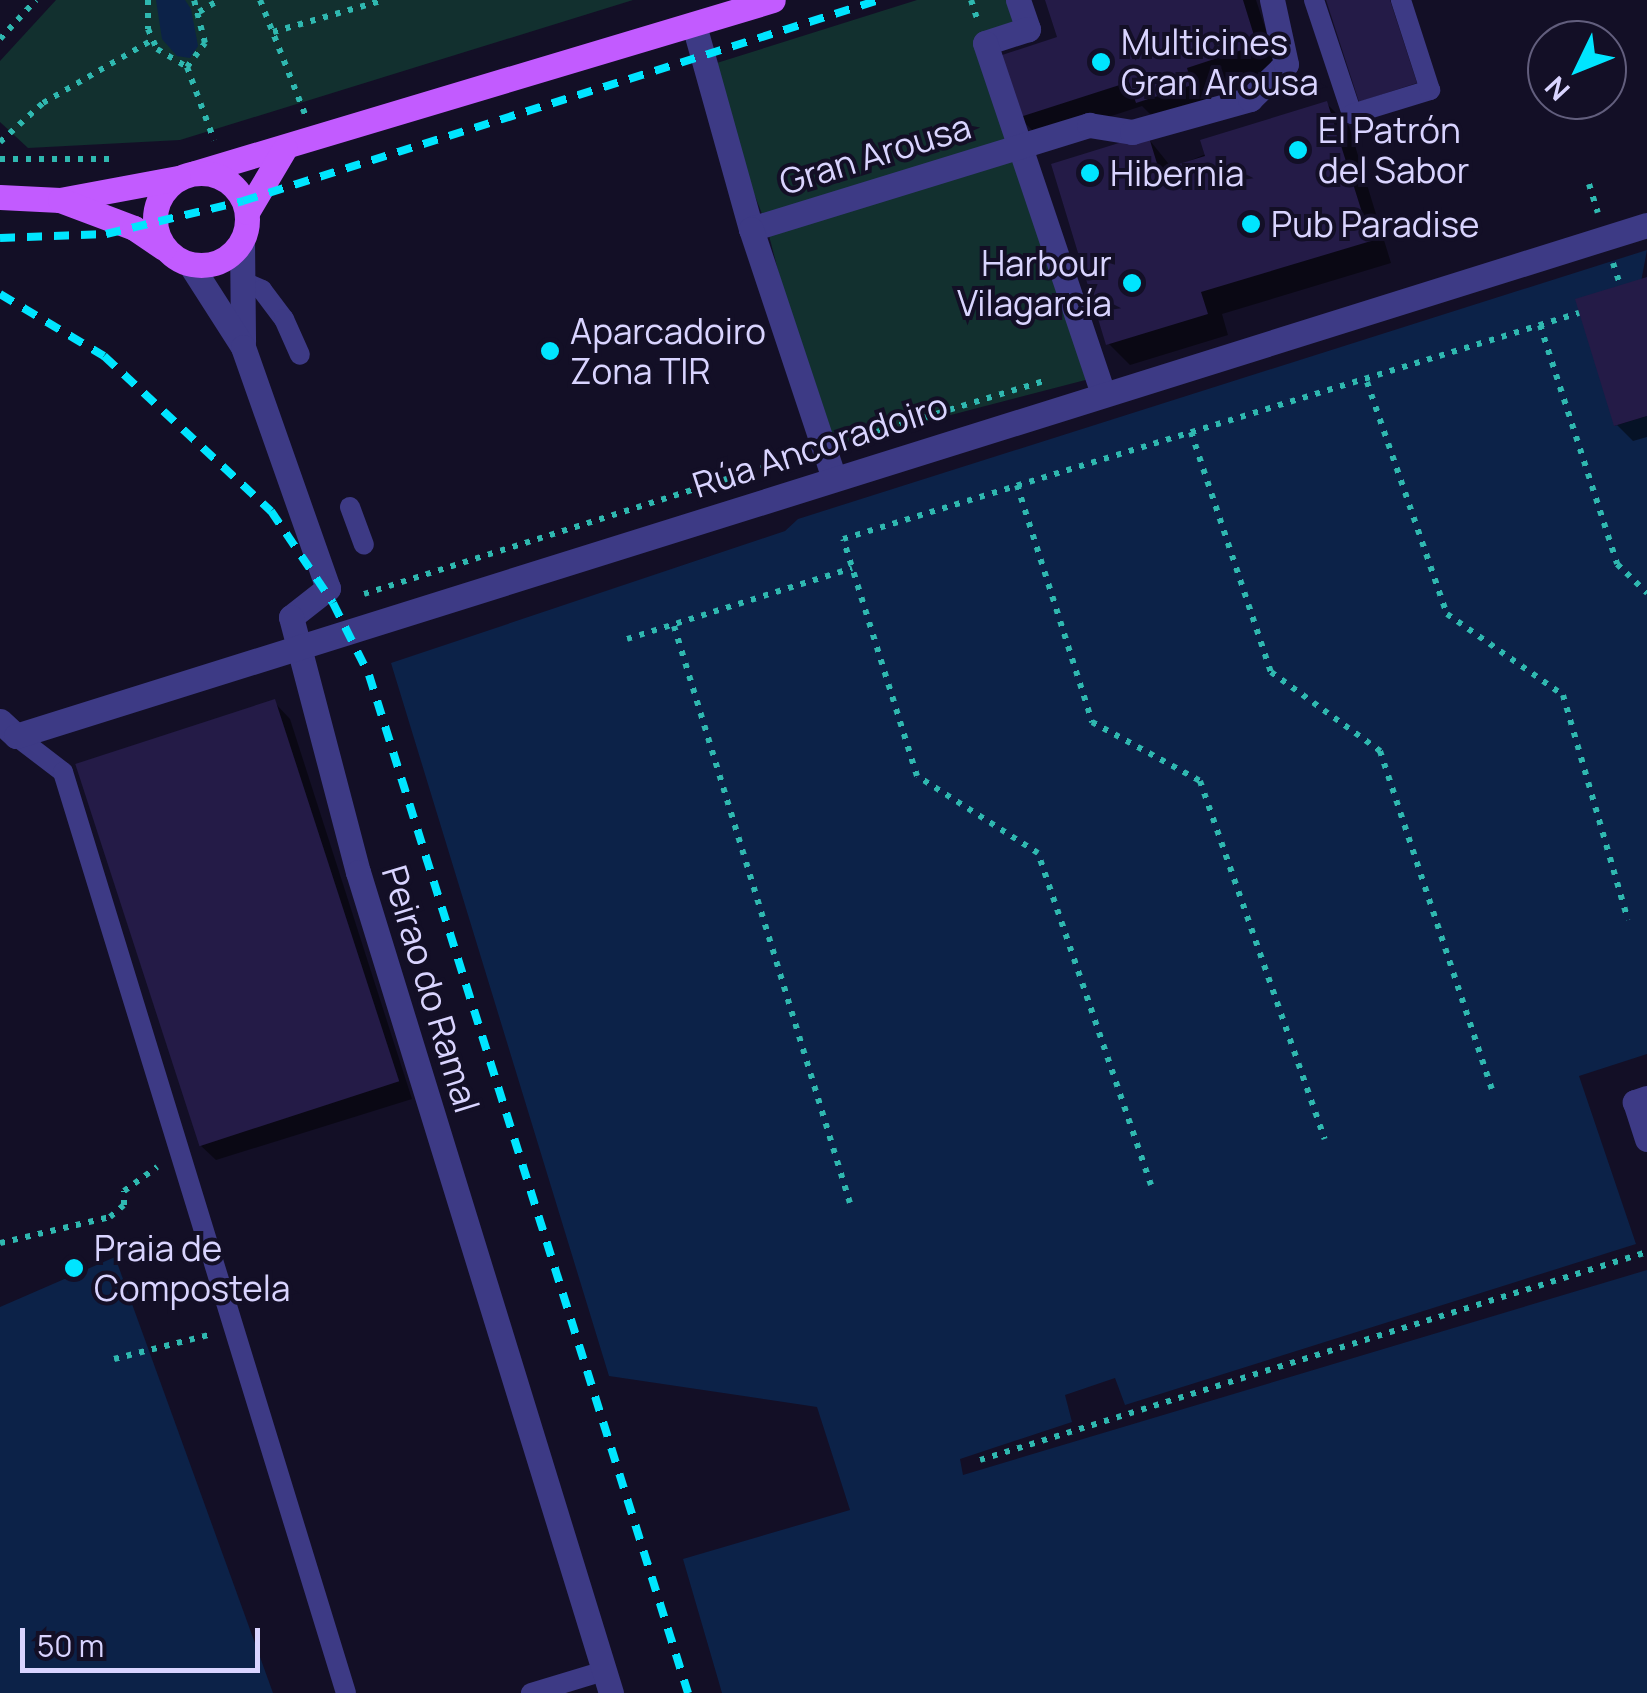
<!DOCTYPE html>
<html>
<head>
<meta charset="utf-8">
<style>
	body { margin:0 }
	#map { position:relative; width:1647px; height:1693px; overflow:hidden; background:#130f26; font-family:Manrope,sans-serif }
	div>[style] { position:absolute }
	.green>* { inset:0; background:#12302f }
	.water>* { inset:0; background:#0c2248 }
	.shadow>* { inset:0; background:#0007 }
	.building>* { inset:0; background:#241b47; transform-origin:0 0 }
	.path>* { height:6px; margin-top:-3px; transform-origin:0; background:repeating-linear-gradient(90deg,#2fb8b0 0 5px,transparent 0 13px) }
	.lane>* { height:20px; margin:-10px; padding:0 10px; transform-origin:10px; border-radius:10px; background:#3d3a85 }
	.street>* { height:25px; margin:-12.5px; padding:0 12.5px; transform-origin:12.5px; border-radius:12.5px; background:#3d3a85 }
	.primary>* { height:25px; margin:-12.5px; padding:0 12.5px; transform-origin:12.5px; border-radius:12.5px; background:#c25bff }
	.primary>.ring { margin:-12.5px; padding:0; box-sizing:content-box; background:none; border:25px solid #c25bff; border-radius:50% }
	.rail>* { height:8px; margin-top:-4px; transform-origin:0; background:repeating-linear-gradient(90deg,#00e5ff 0 15px,transparent 0 27px) }
	.dots>* { width:28px; height:28px; translate:-50% -50%; box-sizing:border-box; border:5px solid #130f26; border-radius:50% }
	span { translate:-50% -50%; white-space:nowrap; text-align:center; line-height:1.15; -webkit-text-stroke:8px #130f26; paint-order:stroke }
	.poi-label { font-size:35px; color:#d9d4ff }
	.left { translate:0 -50%; text-align:left }
	.right { translate:-100% -50%; text-align:right }
	.street-label { font-size:35px; color:#d9d4ff }
	.north { position:absolute; left:1527px; top:20px; width:100px; height:100px; box-sizing:border-box; background:#130f26; border:2px solid #625e7d; border-radius:50%; rotate:227deg; font-size:28px; font-weight:700; line-height:40px; text-align:center; color:#d9d4ff }
	.north::after { content:''; display:block; margin:auto; width:35px; height:45px; background:#00e5ff; clip-path:polygon(50% 0,100% 100%,50% 72%,0 100%) }
	.scale { position:absolute; left:20px; top:1628px; width:240px; height:45px; box-sizing:border-box; border:5px solid #d9d4ff; border-top:0; padding-left:12px; font-size:30px; line-height:35px; white-space:nowrap; color:#d9d4ff; -webkit-text-stroke:8px #130f26; paint-order:stroke }
</style>
</head>
<body>
<div id="map">
	<div class="green">
		<div style="clip-path:polygon(56px 0,633px 0,180px 140px,28px 148px,0 122px,0 61px)"></div>
		<div style="clip-path:polygon(917px 0,1018px 0,1028px 29px,986px 43px,1097px 377px,824px 448px,766px 224px,704px 67px)"></div>
	</div>
	<div class="water">
		<div style="clip-path:polygon(156px 0,185px 0,191px 9px,198px 46px,190px 58px,177px 56px,162px 39px)"></div>
		<div style="clip-path:polygon(1647px 250px,1614px 426px,1647px 416px,1647px 1054px,1579px 1076px,1636px 1244px,1125px 1405px,1115px 1378px,1065px 1395px,1072px 1422px,960px 1459px,963px 1475px,1647px 1270px,1647px 1693px,722px 1693px,683px 1559px,850px 1510px,817px 1407px,609px 1376px,391px 663px,785px 531px,798px 519px)"></div>
		<div style="clip-path:polygon(115px 1257px,273px 1693px,0 1693px,0 1307px)"></div>
	</div>
	<div class="shadow">
		<div style="clip-path:polygon(1048px 0,1256px 0,1278px 67px,1207px 90px,1212px 107px,1160px 124px,1142px 106px,1041px 139px,1019px 117px,1060px 39px)"></div>
		<div style="clip-path:polygon(1327px 104px,1349px 126px,1391px 263px,1222px 314px,1228px 335px,1130px 365px,1108px 343px,1147px 137px,1172px 168px)"></div>
		<div style="clip-path:polygon(1647px 280px,1647px 437px,1633px 441px,1617px 425px)"></div>
		<div style="clip-path:polygon(274px 702px,290px 719px,412px 1099px,216px 1160px,199px 1144px)"></div>
	</div>
	<div class="building">
		<div style="clip-path:polygon(1045px 0,1243px 0,1257px 45px,1187px 68px,1192px 85px,1136px 103px,1129px 82px,1017px 118px,996px 57px,1057px 37px)"></div>
		<div style="clip-path:polygon(1326px 0,1390px 0,1417px 83px,1359px 102px)"></div>
		<div style="clip-path:polygon(1327px 101px,1371px 241px,1201px 292px,1208px 314px,1106px 345px,1051px 164px,1148px 134px,1159px 170px,1205px 156px,1200px 140px)"></div>
		<div style="clip-path:polygon(1647px 277px,1647px 416px,1614px 426px,1575px 299px)"></div>
		<div style="left:275px;top:699px;width:402px;height:210px;rotate:72deg"></div>
	</div>
	<div class="path">
		<div style="left:148px;top:0;width:29px;rotate:90deg"></div>
		<div style="left:148px;top:29px;width:22px;rotate:66deg"></div>
		<div style="left:157px;top:49px;width:35px;rotate:31deg"></div>
		<div style="left:187px;top:67px;width:30px;rotate:-53deg"></div>
		<div style="left:205px;top:43px;width:44px;rotate:-104.3deg"></div>
		<div style="left:260px;top:0;width:123px;rotate:68.5deg"></div>
		<div style="left:971px;top:0;width:19px;rotate:72deg"></div>
		<div style="left:199px;top:12px;width:23px;rotate:-31deg"></div>
		<div style="left:273px;top:32px;width:116px;rotate:-16.1deg"></div>
		<div style="left:0;top:39px;width:53px;rotate:-47.3deg"></div>
		<div style="left:187px;top:67px;width:78px;rotate:69.7deg"></div>
		<div style="left:0;top:142px;width:58px;rotate:-42.2deg"></div>
		<div style="left:43px;top:103px;width:126px;rotate:-30deg"></div>
		<div style="left:0;top:159px;width:114px"></div>
		<div style="left:1589px;top:184px;width:30px;rotate:73deg"></div>
		<div style="left:1613px;top:263px;width:23px;rotate:72deg"></div>
		<div style="left:1540px;top:325px;width:251px;rotate:72.1deg"></div>
		<div style="left:1617px;top:564px;width:42px;rotate:44deg"></div>
		<div style="left:1367px;top:382px;width:245px;rotate:71deg"></div>
		<div style="left:1447px;top:614px;width:141px;rotate:34.9deg"></div>
		<div style="left:1563px;top:695px;width:234px;rotate:73.9deg"></div>
		<div style="left:1191px;top:432px;width:253px;rotate:71.6deg"></div>
		<div style="left:1271px;top:672px;width:135px;rotate:35.9deg"></div>
		<div style="left:1380px;top:751px;width:356px;rotate:71.7deg"></div>
		<div style="left:850px;top:440px;width:203px;rotate:-16.9deg"></div>
		<div style="left:1017px;top:485px;width:249px;rotate:72.4deg"></div>
		<div style="left:1092px;top:722px;width:123px;rotate:28.6deg"></div>
		<div style="left:1200px;top:781px;width:379px;rotate:70.8deg"></div>
		<div style="left:364px;top:594px;width:457px;rotate:-17.6deg"></div>
		<div style="left:674px;top:626px;width:603px;rotate:73.04deg"></div>
		<div style="left:627px;top:639px;width:236px;rotate:-17.5deg"></div>
		<div style="left:1151px;top:1185px;width:351px;rotate:-108.8deg"></div>
		<div style="left:1038px;top:853px;width:143px;rotate:-147.5deg"></div>
		<div style="left:917px;top:776px;width:248px;rotate:-107.3deg"></div>
		<div style="left:843px;top:539px;width:770px;rotate:-17.07deg"></div>
		<div style="left:0;top:1243px;width:113px;rotate:-13.3deg"></div>
		<div style="left:110px;top:1217px;width:18px;rotate:-41deg"></div>
		<div style="left:124px;top:1205px;width:14px;rotate:-90deg"></div>
		<div style="left:124px;top:1191px;width:41px;rotate:-36deg"></div>
		<div style="left:114px;top:1359px;width:98px;rotate:-14.2deg"></div>
		<div style="left:980px;top:1460px;width:699px;rotate:-17.32deg"></div>
	</div>
	<div class="lane">
		<div style="left:1314px;top:0;width:120px;rotate:71.6deg"></div>
		<div style="left:1352px;top:114px;width:82px;rotate:-17.1deg"></div>
		<div style="left:1430px;top:90px;width:95px;rotate:-107.9deg"></div>
		<div style="left:242px;top:281px;width:22px;rotate:24deg"></div>
		<div style="left:262px;top:290px;width:36px;rotate:53deg"></div>
		<div style="left:284px;top:319px;width:39px;rotate:66deg"></div>
		<div style="left:350px;top:507px;width:40px;rotate:69.8deg"></div>
		<div style="left:16px;top:736px;width:59px;rotate:37.5deg"></div>
		<div style="left:63px;top:772px;width:963px;rotate:72.92deg"></div>
		<div style="left:531px;top:1693px;width:76px;rotate:-16.8deg"></div>
	</div>
	<div class="street">
		<div style="left:1018px;top:0;width:31px;rotate:71deg"></div>
		<div style="left:1028px;top:29px;width:45px;rotate:162deg"></div>
		<div style="left:985px;top:43px;width:370px;rotate:71.4deg"></div>
		<div style="left:694px;top:25px;width:212px;rotate:74.4deg"></div>
		<div style="left:751px;top:229px;width:354px;rotate:-17.1deg"></div>
		<div style="left:1089px;top:125px;width:44px;rotate:9.2deg"></div>
		<div style="left:1132px;top:132px;width:123px;rotate:-15.6deg"></div>
		<div style="left:1250px;top:99px;width:50px;rotate:-44.2deg"></div>
		<div style="left:1286px;top:64px;width:66px;rotate:-102.3deg"></div>
		<div style="left:751px;top:229px;width:262px;rotate:71.6deg"></div>
		<div style="left:242px;top:241px;width:101px;rotate:89.4deg"></div>
		<div style="left:190px;top:264px;width:98px;rotate:57.4deg"></div>
		<div style="left:243px;top:347px;width:256px;rotate:70.6deg"></div>
		<div style="left:328px;top:588px;width:47px;rotate:141.9deg"></div>
		<div style="left:291px;top:617px;width:264px;rotate:75.3deg"></div>
		<div style="left:358px;top:872px;width:859px;rotate:72.87deg"></div>
		<div style="left:0;top:721px;width:22px;rotate:43deg"></div>
		<div style="left:16px;top:736px;width:1709px;rotate:-17.4deg"></div>
		<div style="left:1647px;top:1098px;width:13px;rotate:162deg"></div>
		<div style="left:1635px;top:1102px;width:39px;rotate:72deg"></div>
	</div>
	<div class="primary">
		<div style="left:195px;top:173px;width:603px;rotate:-16.66deg"></div>
		<div class="ring" style="left:155px;top:173px;width:67px;height:67px"></div>
		<div style="left:0;top:197px;width:60px;rotate:2.9deg"></div>
		<div style="left:60px;top:200px;width:120px;rotate:-10.6deg"></div>
		<div style="left:60px;top:200px;width:79px;rotate:20.7deg"></div>
		<div style="left:134px;top:228px;width:36px;rotate:34deg"></div>
		<div style="left:247px;top:212px;width:74px;rotate:-59.3deg"></div>
	</div>
	<div class="rail">
		<div style="left:0;top:238px;width:106px;rotate:-2.2deg"></div>
		<div style="left:106px;top:234px;width:141px;rotate:-13.5deg"></div>
		<div style="left:243px;top:201px;width:667px;rotate:-17.54deg"></div>
		<div style="left:0;top:294px;width:121px;rotate:30.8deg"></div>
		<div style="left:104px;top:356px;width:228px;rotate:42.9deg"></div>
		<div style="left:271px;top:511px;width:111px;rotate:56deg"></div>
		<div style="left:333px;top:603px;width:80px;rotate:63.4deg"></div>
		<div style="left:369px;top:675px;width:1067px;rotate:72.6deg"></div>
	</div>
	<div class="dots">
		<div style="left:1101px;top:62px;background:#00e5ff"></div>
		<div style="left:1298px;top:150px;background:#00e5ff"></div>
		<div style="left:1090px;top:173px;background:#00e5ff"></div>
		<div style="left:1251px;top:224px;background:#00e5ff"></div>
		<div style="left:1132px;top:283px;background:#00e5ff"></div>
		<div style="left:550px;top:351px;background:#00e5ff"></div>
		<div style="left:74px;top:1268px;background:#00e5ff"></div>
	</div>
	<div class="poi-label">
		<span class="left" style="left:1121px;top:62px">Multicines<br>Gran Arousa</span>
		<span class="left" style="left:1318px;top:150px">El Patrón<br>del Sabor</span>
		<span class="left" style="left:1110px;top:173px">Hibernia</span>
		<span class="left" style="left:1271px;top:224px">Pub Paradise</span>
		<span class="right" style="left:1112px;top:283px">Harbour<br>Vilagarcía</span>
		<span class="left" style="left:570px;top:351px">Aparcadoiro<br>Zona TIR</span>
		<span class="left" style="left:94px;top:1268px">Praia de<br>Compostela</span>
	</div>
	<div class="street-label">
		<span style="left:875px;top:154px;rotate:-17deg">Gran Arousa</span>
		<span style="left:820px;top:445px;rotate:-18deg">Rúa Ancoradoiro</span>
		<span style="left:431px;top:989px;rotate:73deg">Peirao do Ramal</span>
	</div>
	<div class="north">N</div>
	<div class="scale">50 m</div>
</div>
</body>
</html>
